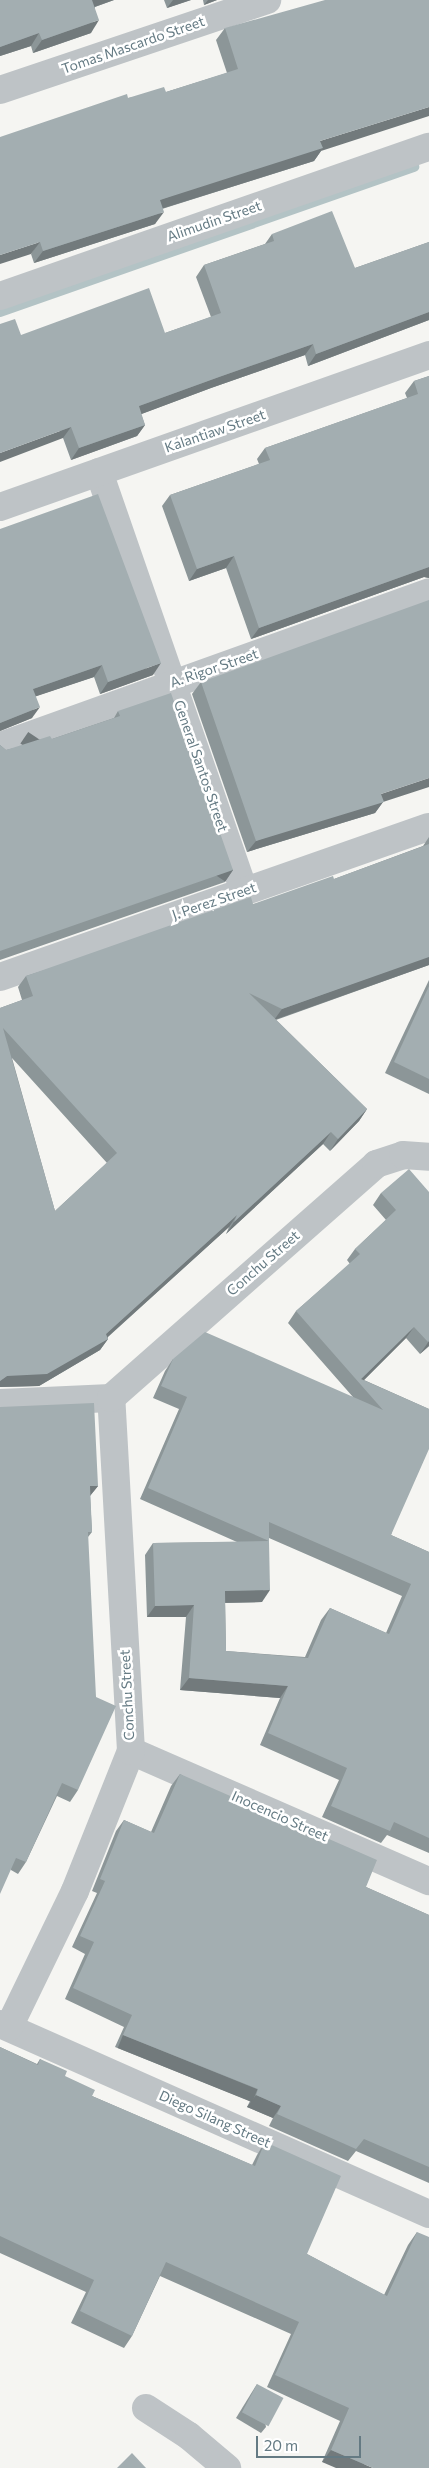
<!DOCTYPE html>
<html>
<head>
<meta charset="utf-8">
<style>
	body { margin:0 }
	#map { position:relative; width:429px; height:2468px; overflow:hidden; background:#f5f5f2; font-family:Commissioner,sans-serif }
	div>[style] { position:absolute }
	.stream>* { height:10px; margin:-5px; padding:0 5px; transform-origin:5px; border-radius:5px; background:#b3c3c5 }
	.minor>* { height:28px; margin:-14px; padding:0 14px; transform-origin:14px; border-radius:14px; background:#bec3c6 }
	.wall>* { inset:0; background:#8c9698 }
	.shaded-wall>* { inset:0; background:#727a7c; transform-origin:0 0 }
	.building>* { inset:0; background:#a3aeb1; transform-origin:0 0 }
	span { translate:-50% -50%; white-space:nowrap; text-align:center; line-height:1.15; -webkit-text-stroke:5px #fff; paint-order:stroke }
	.street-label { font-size:14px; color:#647a83 }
	.scale { position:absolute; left:256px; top:2436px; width:105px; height:22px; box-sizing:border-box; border:2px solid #647a83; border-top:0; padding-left:6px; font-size:15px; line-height:18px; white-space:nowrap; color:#647a83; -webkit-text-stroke:4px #fff; paint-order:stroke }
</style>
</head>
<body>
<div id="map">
	<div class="stream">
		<div style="left:0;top:312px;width:439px;rotate:-19.3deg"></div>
	</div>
	<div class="minor">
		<div style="left:0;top:90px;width:282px;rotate:-18.6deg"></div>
		<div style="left:0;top:296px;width:454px;rotate:-19.2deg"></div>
		<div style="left:99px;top:472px;width:442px;rotate:70.9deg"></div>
		<div style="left:0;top:507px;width:455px;rotate:-19.5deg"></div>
		<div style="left:0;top:746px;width:456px;rotate:-19.7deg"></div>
		<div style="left:0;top:977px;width:454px;rotate:-19.3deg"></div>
		<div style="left:0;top:1403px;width:111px;rotate:-2.6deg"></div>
		<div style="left:131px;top:1751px;width:325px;rotate:23.6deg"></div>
		<div style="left:0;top:2024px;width:469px;rotate:23.9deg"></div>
		<div style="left:9px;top:2027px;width:151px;rotate:-64.1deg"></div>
		<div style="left:75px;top:1891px;width:151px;rotate:-68.2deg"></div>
		<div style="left:131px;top:1751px;width:354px;rotate:-93.2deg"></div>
		<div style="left:111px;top:1398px;width:354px;rotate:-41.4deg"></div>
		<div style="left:376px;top:1164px;width:28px;rotate:-18deg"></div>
		<div style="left:403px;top:1155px;width:26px;rotate:4deg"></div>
		<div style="left:146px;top:2408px;width:51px;rotate:33.1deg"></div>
		<div style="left:189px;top:2436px;width:50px;rotate:40.1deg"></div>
	</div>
	<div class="wall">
		<div style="clip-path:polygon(0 0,114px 0,95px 7px,91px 33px,33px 53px,31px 46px,0 56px)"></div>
		<div style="clip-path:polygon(164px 0,191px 0,167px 8px)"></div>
		<div style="clip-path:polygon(203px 0,217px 0,204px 5px)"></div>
		<div style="clip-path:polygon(225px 28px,321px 151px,314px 161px,162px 209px,155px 224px,34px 263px,31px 254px,128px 98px,166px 92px,227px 73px,216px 40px)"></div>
		<div style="clip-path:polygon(272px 234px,355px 268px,429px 242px,429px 320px,308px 366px,305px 355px,211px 388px,141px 414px,145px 425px,137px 436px,71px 460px,63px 438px,21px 335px,165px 333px,211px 317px,196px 277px,204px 265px,265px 244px)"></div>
		<div style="clip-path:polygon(429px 376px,429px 578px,424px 577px,251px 639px,226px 568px,189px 581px,162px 506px,170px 495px,259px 464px,257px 459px,265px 448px,407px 398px,405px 393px,414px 381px)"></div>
		<div style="clip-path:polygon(0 529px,153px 675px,100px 694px,94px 677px,36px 696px,32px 718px,0 731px)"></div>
		<div style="clip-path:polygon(201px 682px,383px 802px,375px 813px,247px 852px,192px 694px)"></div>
		<div style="clip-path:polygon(118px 711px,233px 870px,225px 882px,0 960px,0 745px,6px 750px,52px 739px,114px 718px)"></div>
		<div style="clip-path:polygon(evenodd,429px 837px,429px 965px,276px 1020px,367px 1109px,359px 1121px,330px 1151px,323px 1144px,226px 1234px,229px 1227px,108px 1337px,108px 1339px,100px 1350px,39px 1386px,0 1387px,0 1008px,22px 1000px,18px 987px,26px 976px,334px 879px,423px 846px,429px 837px,12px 1058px,107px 1163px,55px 1211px,12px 1058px)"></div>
		<div style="clip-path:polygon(429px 980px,429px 1094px,385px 1073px)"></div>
		<div style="clip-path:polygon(evenodd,429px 1192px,429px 1346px,420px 1354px,406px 1338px,364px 1380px,429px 1409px,391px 1535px,429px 1552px,429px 1853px,387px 1835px,381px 1843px,322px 1817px,339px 1780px,260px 1745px,280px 1698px,180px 1690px,186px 1617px,147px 1617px,145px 1555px,153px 1543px,237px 1542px,140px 1499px,179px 1409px,153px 1398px,165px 1371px,173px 1359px,353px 1397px,288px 1323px,296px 1311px,350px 1264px,347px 1260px,355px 1249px,386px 1220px,373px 1205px,381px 1193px,429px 1192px,269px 1538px,402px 1596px,386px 1633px,330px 1608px,321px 1620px,305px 1657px,226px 1651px,225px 1603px,262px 1602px,269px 1538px)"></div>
		<div style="clip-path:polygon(0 1407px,98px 1486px,90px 1496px,92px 1532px,88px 1537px,78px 1790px,70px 1802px,57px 1796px,26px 1862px,18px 1874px,11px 1870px)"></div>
		<div style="clip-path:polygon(180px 1774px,366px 1887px,429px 1915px,429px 2183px,356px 2151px,348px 2161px,269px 2126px,273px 2118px,247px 2107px,250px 2101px,115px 2047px,124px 2027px,65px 1999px,85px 1954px,72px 1947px,97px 1893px,92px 1891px,116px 1831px,124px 1820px,151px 1832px,171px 1786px)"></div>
		<div style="clip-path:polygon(0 2047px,37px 2064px,40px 2059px,92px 2096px,252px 2165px,257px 2155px,265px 2142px,307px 2254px,384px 2295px,408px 2245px,417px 2232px,429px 2468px,322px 2462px,340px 2421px,267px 2387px,291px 2334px,160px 2276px,132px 2336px,124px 2348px,71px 2323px,86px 2292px,0 2253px)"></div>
		<div style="clip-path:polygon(257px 2384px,266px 2427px,261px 2433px,236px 2418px)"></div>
	</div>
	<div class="shaded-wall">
		<div style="clip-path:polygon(91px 0,114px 0,83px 11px)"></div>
		<div style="clip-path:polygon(173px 0,191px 0,167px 8px)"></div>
		<div style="clip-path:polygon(208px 0,217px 0,204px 5px)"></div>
		<div style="clip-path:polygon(99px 20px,91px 33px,33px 53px,42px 40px)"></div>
		<div style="clip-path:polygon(39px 33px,31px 46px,0 56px,0 47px)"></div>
		<div style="clip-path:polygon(429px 107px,429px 116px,321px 151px,314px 161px,151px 212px,160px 200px,320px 141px)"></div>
		<div style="clip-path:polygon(164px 212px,155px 224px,34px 263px,43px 251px)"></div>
		<div style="clip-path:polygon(40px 242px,31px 254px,0 264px,0 255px)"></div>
		<div style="clip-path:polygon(429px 312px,429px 320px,308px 366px,316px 354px)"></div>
		<div style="clip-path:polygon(313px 344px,305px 355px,211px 388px,131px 418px,139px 406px,219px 377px)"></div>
		<div style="clip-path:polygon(145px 425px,137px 436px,71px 460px,79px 448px)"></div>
		<div style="clip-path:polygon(71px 427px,63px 438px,0 462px,0 453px)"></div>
		<div style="clip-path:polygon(234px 556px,226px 568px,189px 581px,197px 569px)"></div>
		<div style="clip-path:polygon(429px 567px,429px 578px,424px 577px,251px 639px,259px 628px)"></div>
		<div style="clip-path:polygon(161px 663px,153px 675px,100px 694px,108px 682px)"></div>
		<div style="clip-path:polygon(102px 665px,94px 677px,25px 700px,33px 689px)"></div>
		<div style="clip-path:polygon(40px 707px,32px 718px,0 731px,0 723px)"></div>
		<div style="clip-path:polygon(429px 778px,429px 787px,383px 802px,375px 813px,247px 852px,256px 841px,381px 794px)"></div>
		<div style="left:233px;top:870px;width:14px;height:247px;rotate:124deg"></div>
		<div style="clip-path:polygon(429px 956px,429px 965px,274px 1020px,282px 1009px)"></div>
		<div style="clip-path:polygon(367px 1109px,359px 1121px,330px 1151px,338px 1139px)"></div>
		<div style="clip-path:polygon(331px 1132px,323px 1144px,226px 1234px,234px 1222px)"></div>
		<div style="clip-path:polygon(237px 1215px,229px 1227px,102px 1342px,108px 1339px,100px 1350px,39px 1386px,0 1387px,0 1381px,7px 1376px,106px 1334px)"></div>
		<div style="clip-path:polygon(414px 1327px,406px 1338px,360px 1384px,361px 1379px)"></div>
		<div style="clip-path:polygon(429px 1341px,429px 1346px,420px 1354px)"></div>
		<div style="clip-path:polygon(90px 1486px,98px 1486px,89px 1497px)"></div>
		<div style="clip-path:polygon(270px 1590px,262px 1602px,216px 1603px,225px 1591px)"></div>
		<div style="clip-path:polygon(194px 1605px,186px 1617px,147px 1617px,155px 1606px)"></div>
		<div style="clip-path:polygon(189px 1678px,288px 1686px,280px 1698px,180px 1690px)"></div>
		<div style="left:123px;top:2035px;width:145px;height:14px;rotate:22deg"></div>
		<div style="clip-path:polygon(256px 2095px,281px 2106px,273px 2118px,247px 2107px)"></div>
		<div style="clip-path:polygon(331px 2450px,373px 2468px,336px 2468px,322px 2462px)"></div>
	</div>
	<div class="building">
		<div style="clip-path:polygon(0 0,92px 0,99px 20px,42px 40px,39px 33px,0 47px)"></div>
		<div style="clip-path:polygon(325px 0,429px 0,429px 107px,320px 141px,323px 148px,160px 200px,164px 212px,43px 251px,40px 242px,0 255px,0 137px,127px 94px,128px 98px,164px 87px,166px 92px,238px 69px,225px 28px)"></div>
		<div style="clip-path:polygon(332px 211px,355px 268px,429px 242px,429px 312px,316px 354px,313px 344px,219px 377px,139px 406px,145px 425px,79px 448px,71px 427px,0 453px,0 324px,15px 319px,21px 335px,149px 288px,165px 333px,221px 313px,204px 265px,274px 241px,272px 234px)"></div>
		<div style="clip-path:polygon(429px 376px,429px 567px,259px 628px,234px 556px,197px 569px,170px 495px,270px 460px,265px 448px,418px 394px,414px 381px)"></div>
		<div style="clip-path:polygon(98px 494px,161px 663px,108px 682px,102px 665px,33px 689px,40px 707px,0 723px,0 529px)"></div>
		<div style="clip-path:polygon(429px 600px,429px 778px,381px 794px,384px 802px,256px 841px,201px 682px)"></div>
		<div style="clip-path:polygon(171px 693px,233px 870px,0 951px,0 745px,6px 750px,50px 736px,52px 739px,120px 716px,118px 711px)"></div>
		<div style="clip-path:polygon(evenodd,429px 844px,429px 957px,282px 1009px,249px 993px,367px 1109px,338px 1139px,331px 1132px,234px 1222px,237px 1215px,106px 1334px,108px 1339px,47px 1374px,7px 1376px,0 1381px,0 1008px,33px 996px,26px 976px,251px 897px,253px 904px,333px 876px,334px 879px,429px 844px,3px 1028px,117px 1153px,55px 1211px,3px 1028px)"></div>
		<div style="clip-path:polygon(429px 986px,429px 1079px,394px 1062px)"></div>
		<div style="clip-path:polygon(409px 1169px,429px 1192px,429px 1341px,428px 1342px,414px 1327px,361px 1379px,429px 1409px,429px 1449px,391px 1535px,429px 1552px,429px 1838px,394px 1822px,390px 1831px,331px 1806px,347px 1768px,268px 1733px,288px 1686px,189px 1678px,194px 1605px,155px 1606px,153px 1543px,269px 1541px,270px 1590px,225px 1591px,226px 1651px,308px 1658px,330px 1608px,389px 1634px,411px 1584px,269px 1522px,269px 1541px,148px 1488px,187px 1397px,161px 1386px,173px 1359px,205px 1332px,383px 1410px,296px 1311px,360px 1254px,355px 1249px,396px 1210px,381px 1193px)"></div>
		<div style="clip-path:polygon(94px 1403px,98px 1486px,90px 1486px,92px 1532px,88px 1532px,96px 1697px,116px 1706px,78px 1790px,62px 1783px,26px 1862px,16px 1858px,0 1894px,0 1407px)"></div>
		<div style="clip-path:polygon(180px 1774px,377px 1860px,366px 1887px,429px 1915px,429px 2167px,364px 2139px,356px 2149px,277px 2114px,281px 2106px,256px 2095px,258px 2089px,123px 2035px,132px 2015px,73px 1988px,94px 1942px,80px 1936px,105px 1881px,100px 1879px,124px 1820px,154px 1833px)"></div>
		<div style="clip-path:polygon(0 2047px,38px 2065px,40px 2059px,67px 2071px,65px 2076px,95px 2090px,92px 2096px,255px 2166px,265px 2142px,341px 2176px,307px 2254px,387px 2296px,417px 2232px,429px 2237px,429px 2468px,373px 2468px,331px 2450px,349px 2408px,275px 2375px,299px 2322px,166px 2262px,132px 2336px,80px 2311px,94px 2280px,0 2236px)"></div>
		<div style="left:257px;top:2384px;width:30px;height:32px;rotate:28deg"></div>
		<div style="clip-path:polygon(132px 2453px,146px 2468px,117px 2468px)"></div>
	</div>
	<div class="street-label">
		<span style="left:133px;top:45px;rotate:-19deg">Tomas Mascardo Street</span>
		<span style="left:214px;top:221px;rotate:-19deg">Alimudin Street</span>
		<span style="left:215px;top:431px;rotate:-19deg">Kalantiaw Street</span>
		<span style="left:214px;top:668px;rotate:-19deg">A. Rigor Street</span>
		<span style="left:201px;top:766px;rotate:71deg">General Santos Street</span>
		<span style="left:214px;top:901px;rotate:-19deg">J. Perez Street</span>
		<span style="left:263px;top:1263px;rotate:-41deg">Conchu Street</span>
		<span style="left:127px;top:1695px;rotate:-93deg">Conchu Street</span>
		<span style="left:280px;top:1816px;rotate:24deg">Inocencio Street</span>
		<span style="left:215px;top:2119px;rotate:24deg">Diego Silang Street</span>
	</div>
	<div class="scale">20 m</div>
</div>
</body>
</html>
